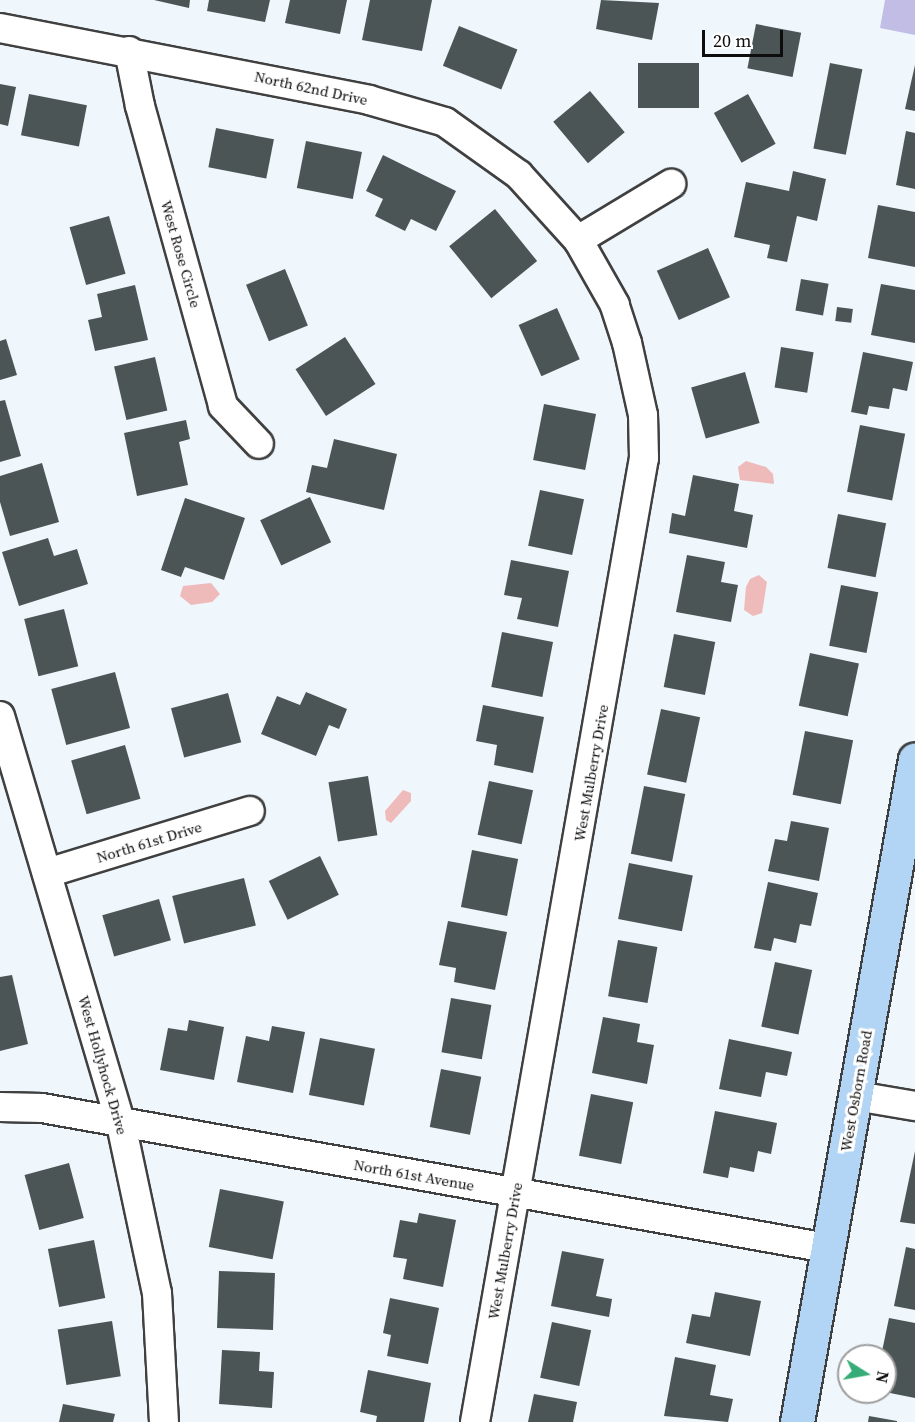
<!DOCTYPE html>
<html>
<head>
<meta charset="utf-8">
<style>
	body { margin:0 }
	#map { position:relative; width:915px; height:1422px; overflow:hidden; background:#eff7fd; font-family:"Source Serif 4",serif }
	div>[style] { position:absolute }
	.green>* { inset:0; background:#c1bde4 }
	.water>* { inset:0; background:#efbaba }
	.building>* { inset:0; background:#4b5555; transform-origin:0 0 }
	.roads { filter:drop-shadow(2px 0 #404040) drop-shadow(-2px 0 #404040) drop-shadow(0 2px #404040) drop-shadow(0 -2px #404040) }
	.street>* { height:28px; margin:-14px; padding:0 14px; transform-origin:14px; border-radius:14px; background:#fff }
	.secondary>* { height:33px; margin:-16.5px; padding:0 16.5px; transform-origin:16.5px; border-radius:16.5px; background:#b2d4f5 }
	span { translate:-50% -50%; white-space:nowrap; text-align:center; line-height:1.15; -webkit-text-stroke:6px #fff; paint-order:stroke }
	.street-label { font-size:15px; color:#0d0d0d }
	.north { position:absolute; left:837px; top:1344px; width:60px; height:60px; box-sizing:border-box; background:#fff; border:2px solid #9e9e9e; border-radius:50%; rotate:101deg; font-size:16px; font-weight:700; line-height:24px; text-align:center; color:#0d0d0d }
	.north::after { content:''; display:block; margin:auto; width:21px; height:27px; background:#36ad79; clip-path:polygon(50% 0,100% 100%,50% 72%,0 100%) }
	.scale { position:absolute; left:702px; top:30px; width:81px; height:27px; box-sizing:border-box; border:3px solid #0d0d0d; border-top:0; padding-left:8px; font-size:18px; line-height:21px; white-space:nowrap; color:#0d0d0d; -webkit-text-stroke:4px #fff; paint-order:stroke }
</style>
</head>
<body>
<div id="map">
	<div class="green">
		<div style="clip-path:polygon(885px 0,915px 0,915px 35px,880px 28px)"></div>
	</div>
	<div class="water">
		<div style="clip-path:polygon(746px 461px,766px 467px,773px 474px,774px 484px,740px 480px,738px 467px)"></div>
		<div style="clip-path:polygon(759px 575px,767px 582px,762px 613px,753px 616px,744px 610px,746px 587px,750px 579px)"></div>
		<div style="clip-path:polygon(211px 583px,220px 594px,212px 602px,191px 605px,180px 596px,183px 586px)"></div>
		<div style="clip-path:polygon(403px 790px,411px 793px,411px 801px,391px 823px,386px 820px,385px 811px)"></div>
	</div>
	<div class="building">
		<div style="clip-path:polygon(154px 0,190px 0,189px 8px)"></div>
		<div style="clip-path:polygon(209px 0,270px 0,265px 22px,207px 11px)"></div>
		<div style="clip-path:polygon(290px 0,347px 0,340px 34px,285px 23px)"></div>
		<div style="clip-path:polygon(370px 0,432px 0,422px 51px,362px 40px)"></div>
		<div style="clip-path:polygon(601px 0,659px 3px,652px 40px,596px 29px)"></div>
		<div style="left:756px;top:24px;width:46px;height:45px;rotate:11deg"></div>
		<div style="left:459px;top:26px;width:63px;height:43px;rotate:22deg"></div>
		<div style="left:638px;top:63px;width:61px;height:45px"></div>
		<div style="left:830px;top:63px;width:33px;height:87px;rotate:11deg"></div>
		<div style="clip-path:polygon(915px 65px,915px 111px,905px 109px)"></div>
		<div style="clip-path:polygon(0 84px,16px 87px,8px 126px,0 124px)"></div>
		<div style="left:590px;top:91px;width:54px;height:48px;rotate:50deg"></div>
		<div style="left:29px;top:94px;width:59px;height:42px;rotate:11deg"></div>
		<div style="left:748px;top:94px;width:57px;height:39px;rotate:61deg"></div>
		<div style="left:216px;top:128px;width:59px;height:40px;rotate:11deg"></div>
		<div style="clip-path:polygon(906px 131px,915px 133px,915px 189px,896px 185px)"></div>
		<div style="left:306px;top:141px;width:57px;height:48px;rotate:11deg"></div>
		<div style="clip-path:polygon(383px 155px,456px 191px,436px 231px,411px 219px,405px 231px,375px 216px,383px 199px,366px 191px)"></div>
		<div style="clip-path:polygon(793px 171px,826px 179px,817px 221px,797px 216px,787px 262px,767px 258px,770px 245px,734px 237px,746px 182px,789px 191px)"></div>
		<div style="clip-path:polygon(878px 205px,915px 212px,915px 267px,868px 258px)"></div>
		<div style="left:495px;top:209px;width:67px;height:59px;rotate:51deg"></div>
		<div style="left:109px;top:216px;width:60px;height:41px;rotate:74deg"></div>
		<div style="left:708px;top:248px;width:54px;height:56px;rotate:66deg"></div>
		<div style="left:285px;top:269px;width:61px;height:42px;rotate:68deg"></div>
		<div style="left:801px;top:279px;width:28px;height:32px;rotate:10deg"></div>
		<div style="clip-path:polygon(881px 284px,915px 290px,915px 343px,871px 335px)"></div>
		<div style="clip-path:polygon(135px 285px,148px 340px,95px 351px,88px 320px,102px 317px,97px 294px)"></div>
		<div style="left:837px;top:307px;width:16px;height:14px;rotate:7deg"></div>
		<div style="left:557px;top:308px;width:56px;height:42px;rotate:66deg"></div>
		<div style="left:345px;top:337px;width:56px;height:59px;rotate:57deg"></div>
		<div style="clip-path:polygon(6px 339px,17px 375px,0 380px,0 341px)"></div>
		<div style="left:781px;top:347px;width:33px;height:41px;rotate:9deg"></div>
		<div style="clip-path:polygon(863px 352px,913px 362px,907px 391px,893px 388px,889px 409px,869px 406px,867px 415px,851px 412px)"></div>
		<div style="left:155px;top:357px;width:55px;height:42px;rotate:77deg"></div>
		<div style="left:745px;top:372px;width:53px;height:56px;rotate:74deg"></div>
		<div style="clip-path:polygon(5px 400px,21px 456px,0 462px,0 401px)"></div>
		<div style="left:544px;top:404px;width:53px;height:57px;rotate:11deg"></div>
		<div style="clip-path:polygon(186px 420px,190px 439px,179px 442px,188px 485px,137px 496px,124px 433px)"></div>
		<div style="left:860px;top:425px;width:46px;height:68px;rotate:11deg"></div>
		<div style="clip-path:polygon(334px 439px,397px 454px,384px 510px,306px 492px,312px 465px,327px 468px)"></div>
		<div style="clip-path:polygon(42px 463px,59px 522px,10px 536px,0 502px,0 476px)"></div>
		<div style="clip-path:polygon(693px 475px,739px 484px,734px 511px,753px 515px,747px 548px,669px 533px,672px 513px,685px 516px)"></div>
		<div style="left:540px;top:490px;width:45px;height:57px;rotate:12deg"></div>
		<div style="left:310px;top:497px;width:50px;height:55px;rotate:65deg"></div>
		<div style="clip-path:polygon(185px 498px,245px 518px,224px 580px,185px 567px,181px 577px,161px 570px)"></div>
		<div style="left:838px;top:514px;width:49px;height:55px;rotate:11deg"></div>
		<div style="clip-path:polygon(48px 538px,54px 556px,77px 549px,88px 584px,19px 606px,2px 552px)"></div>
		<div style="clip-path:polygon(687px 555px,725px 562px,721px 582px,738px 585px,731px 622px,676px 612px)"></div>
		<div style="clip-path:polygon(511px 560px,569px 571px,558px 627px,517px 619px,522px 598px,504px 595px)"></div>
		<div style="left:841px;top:585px;width:38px;height:62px;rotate:11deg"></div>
		<div style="left:64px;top:609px;width:59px;height:41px;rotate:76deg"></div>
		<div style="left:502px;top:632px;width:52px;height:56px;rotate:11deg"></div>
		<div style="left:674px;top:634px;width:42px;height:54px;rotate:11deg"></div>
		<div style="left:810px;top:653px;width:50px;height:54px;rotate:12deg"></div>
		<div style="left:115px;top:672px;width:58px;height:66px;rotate:75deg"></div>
		<div style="clip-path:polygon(306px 692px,347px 709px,339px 729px,329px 725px,316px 756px,261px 734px,277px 696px,300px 705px)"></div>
		<div style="left:228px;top:693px;width:51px;height:59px;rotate:75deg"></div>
		<div style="clip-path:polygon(483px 705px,544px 717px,533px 773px,494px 765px,497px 745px,476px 741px)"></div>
		<div style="left:661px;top:709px;width:40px;height:67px;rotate:12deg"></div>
		<div style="left:805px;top:731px;width:49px;height:65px;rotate:11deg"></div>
		<div style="left:125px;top:745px;width:56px;height:56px;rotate:74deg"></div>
		<div style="left:368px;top:776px;width:60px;height:40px;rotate:81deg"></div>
		<div style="left:489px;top:781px;width:45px;height:55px;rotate:12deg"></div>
		<div style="left:644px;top:786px;width:42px;height:69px;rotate:11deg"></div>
		<div style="clip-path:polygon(791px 821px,829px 828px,819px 881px,768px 871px,775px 839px,787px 841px)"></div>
		<div style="left:472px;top:850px;width:47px;height:58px;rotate:11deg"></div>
		<div style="left:320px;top:856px;width:43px;height:57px;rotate:64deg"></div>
		<div style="left:629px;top:863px;width:65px;height:57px;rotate:11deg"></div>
		<div style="left:244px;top:878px;width:49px;height:74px;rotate:76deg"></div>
		<div style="clip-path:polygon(768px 882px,818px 893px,811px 926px,800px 924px,796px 943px,774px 938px,771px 951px,754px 948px)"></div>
		<div style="left:159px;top:899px;width:43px;height:59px;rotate:74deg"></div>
		<div style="clip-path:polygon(448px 921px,507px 932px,495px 990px,454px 982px,456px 968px,439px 965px)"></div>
		<div style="left:618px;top:940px;width:40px;height:57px;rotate:10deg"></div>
		<div style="left:775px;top:962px;width:38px;height:66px;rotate:12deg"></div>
		<div style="clip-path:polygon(12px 975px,28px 1044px,0 1051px,0 977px)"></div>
		<div style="left:451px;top:998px;width:41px;height:55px;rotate:10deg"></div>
		<div style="clip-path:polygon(603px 1017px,640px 1024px,637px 1042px,654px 1045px,647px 1084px,592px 1073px)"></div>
		<div style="clip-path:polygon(189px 1020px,224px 1027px,214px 1080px,160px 1070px,168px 1028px,187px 1031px)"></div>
		<div style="clip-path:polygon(272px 1026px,305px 1032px,293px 1093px,237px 1082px,246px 1036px,269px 1041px)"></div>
		<div style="left:320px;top:1038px;width:56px;height:58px;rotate:11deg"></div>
		<div style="clip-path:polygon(729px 1039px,792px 1052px,787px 1076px,766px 1072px,761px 1097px,719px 1089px)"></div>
		<div style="left:441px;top:1069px;width:41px;height:59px;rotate:11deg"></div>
		<div style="left:591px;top:1094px;width:43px;height:63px;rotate:11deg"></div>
		<div style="clip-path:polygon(715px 1111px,777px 1123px,771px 1154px,758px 1151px,754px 1172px,730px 1167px,728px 1178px,703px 1173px)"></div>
		<div style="clip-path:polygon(915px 1151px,915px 1224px,900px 1222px)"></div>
		<div style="left:69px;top:1163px;width:57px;height:46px;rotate:75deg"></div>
		<div style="left:220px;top:1189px;width:65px;height:59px;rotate:11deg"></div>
		<div style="clip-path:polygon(419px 1213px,456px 1220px,443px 1287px,403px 1279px,407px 1259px,393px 1257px,400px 1220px,417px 1223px)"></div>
		<div style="left:94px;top:1240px;width:59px;height:47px;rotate:79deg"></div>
		<div style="clip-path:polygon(906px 1247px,915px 1249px,915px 1310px,894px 1306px)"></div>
		<div style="clip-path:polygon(562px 1251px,604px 1259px,596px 1296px,612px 1299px,609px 1317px,551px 1306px)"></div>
		<div style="left:219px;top:1271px;width:56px;height:57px;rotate:2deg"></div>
		<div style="clip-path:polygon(715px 1292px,761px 1301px,750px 1356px,686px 1343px,692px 1314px,710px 1317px)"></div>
		<div style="clip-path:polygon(390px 1298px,439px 1308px,428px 1364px,387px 1356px,391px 1335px,383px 1333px)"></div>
		<div style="clip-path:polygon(889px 1318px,915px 1323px,915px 1398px,885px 1392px,885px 1356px,881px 1356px)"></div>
		<div style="left:112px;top:1321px;width:56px;height:55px;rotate:81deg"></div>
		<div style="left:552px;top:1322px;width:40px;height:57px;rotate:12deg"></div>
		<div style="clip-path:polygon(222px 1350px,260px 1352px,259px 1371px,274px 1372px,272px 1408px,219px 1404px)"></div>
		<div style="clip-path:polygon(675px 1357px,716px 1365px,710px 1395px,733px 1399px,728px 1422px,664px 1416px)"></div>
		<div style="clip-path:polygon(368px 1370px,431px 1383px,424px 1422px,376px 1422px,377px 1416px,360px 1412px)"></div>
		<div style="clip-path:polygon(534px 1394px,577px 1402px,573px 1422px,528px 1422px)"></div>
		<div style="clip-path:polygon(63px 1404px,115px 1414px,113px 1422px,59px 1422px)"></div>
		<div style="clip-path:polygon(869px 1416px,897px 1421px,897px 1422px,868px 1422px)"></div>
	</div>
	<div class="roads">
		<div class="street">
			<div style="left:0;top:28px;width:376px;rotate:11deg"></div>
			<div style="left:369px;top:100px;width:79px;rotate:16.1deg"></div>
			<div style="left:445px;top:122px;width:91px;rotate:35.6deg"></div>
			<div style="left:519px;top:175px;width:88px;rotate:47.8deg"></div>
			<div style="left:129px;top:51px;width:56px;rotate:78.7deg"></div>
			<div style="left:140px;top:106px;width:311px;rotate:74.5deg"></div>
			<div style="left:223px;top:406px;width:52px;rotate:46.5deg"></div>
			<div style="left:0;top:716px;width:426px;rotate:73.5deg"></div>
			<div style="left:121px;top:1124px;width:173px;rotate:78deg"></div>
			<div style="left:157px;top:1293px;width:129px;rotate:86.9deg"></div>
			<div style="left:47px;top:873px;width:212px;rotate:-17deg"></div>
			<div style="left:856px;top:1096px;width:60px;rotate:9.6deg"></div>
			<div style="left:0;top:1107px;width:42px;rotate:1.4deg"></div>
			<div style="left:42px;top:1108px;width:797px;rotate:10.11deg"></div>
			<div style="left:475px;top:1422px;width:979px;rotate:-80.06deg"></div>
			<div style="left:644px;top:458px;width:43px;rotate:-91.3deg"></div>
			<div style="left:643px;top:415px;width:74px;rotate:-102.5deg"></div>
			<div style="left:627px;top:343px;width:40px;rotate:-108deg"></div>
			<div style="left:615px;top:305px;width:75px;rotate:-119.6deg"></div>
			<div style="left:578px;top:240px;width:109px;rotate:-31.1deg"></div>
		</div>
		<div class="secondary">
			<div style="left:797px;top:1422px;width:673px;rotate:-79.91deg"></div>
		</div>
	</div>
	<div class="street-label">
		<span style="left:311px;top:88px;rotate:12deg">North 62nd Drive</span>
		<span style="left:181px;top:254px;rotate:74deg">West Rose Circle</span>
		<span style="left:591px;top:773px;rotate:-80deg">West Mulberry Drive</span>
		<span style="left:149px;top:842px;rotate:-17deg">North 61st Drive</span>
		<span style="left:103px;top:1065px;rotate:74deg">West Hollyhock Drive</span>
		<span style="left:856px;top:1091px;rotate:-80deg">West Osborn Road</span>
		<span style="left:414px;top:1175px;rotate:10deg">North 61st Avenue</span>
		<span style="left:505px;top:1251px;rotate:-80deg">West Mulberry Drive</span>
	</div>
	<div class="north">N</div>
	<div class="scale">20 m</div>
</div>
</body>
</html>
